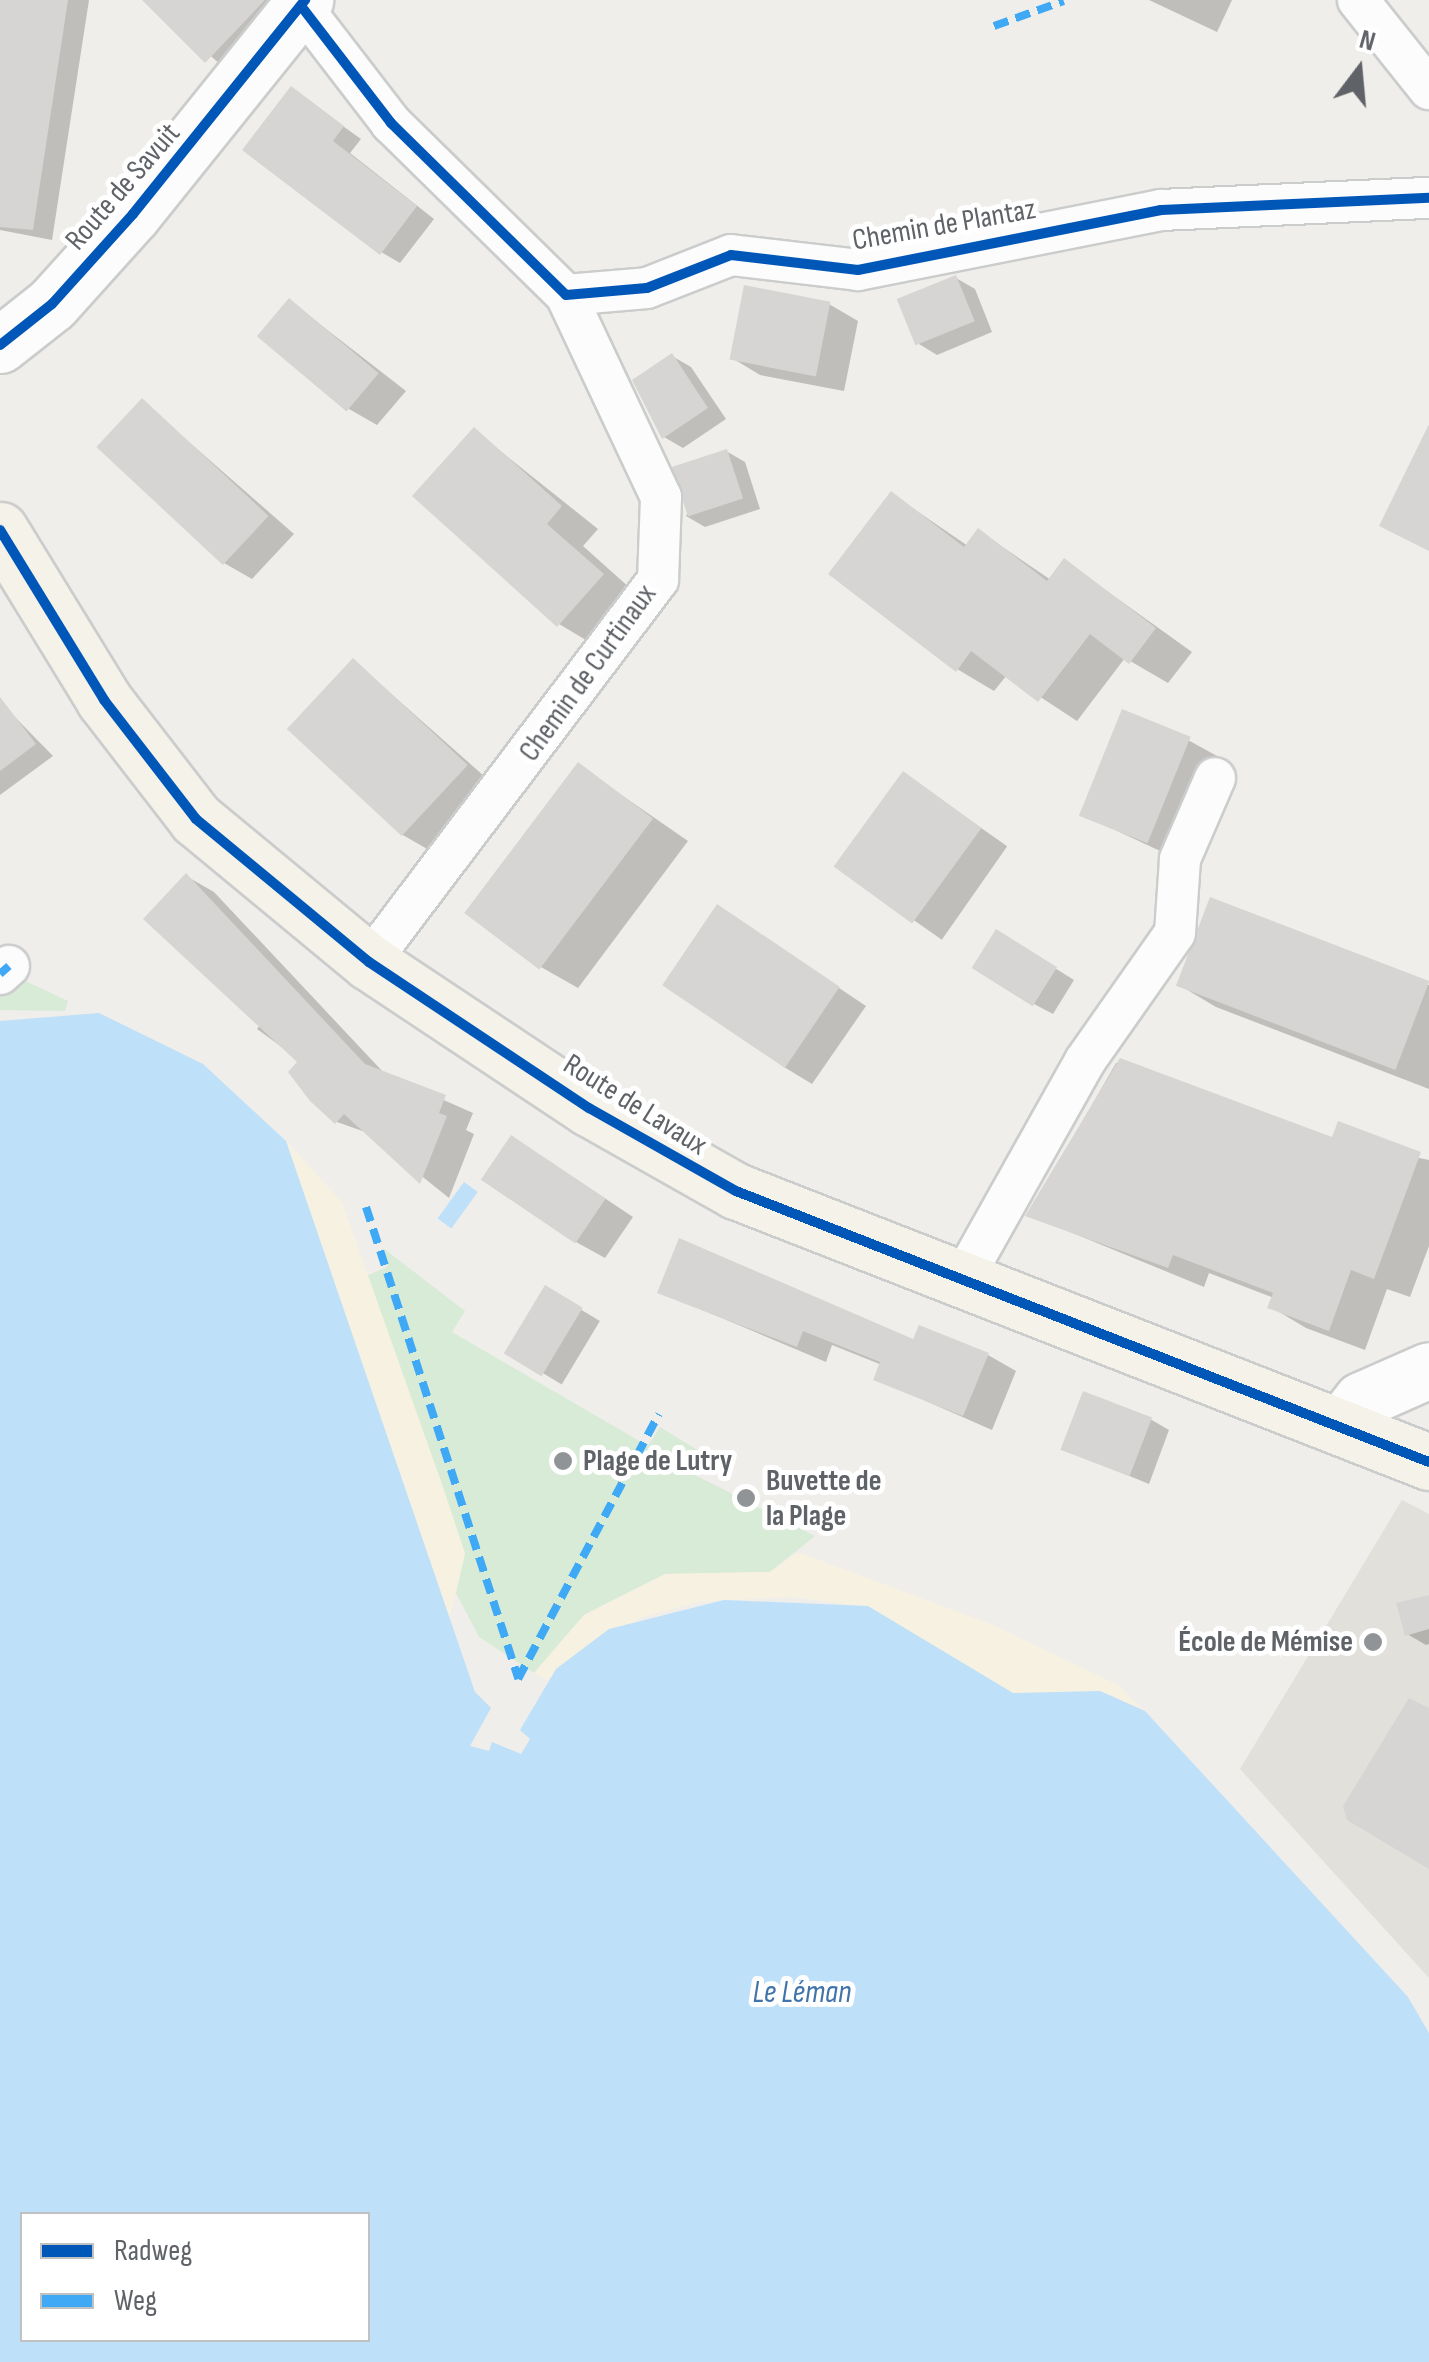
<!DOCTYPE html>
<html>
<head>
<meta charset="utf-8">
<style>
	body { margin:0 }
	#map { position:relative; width:1429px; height:2362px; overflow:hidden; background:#efeeea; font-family:"Sofia Sans Condensed",sans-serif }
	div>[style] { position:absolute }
	.education>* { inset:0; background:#e2e0da }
	.green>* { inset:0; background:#d8ebd6 }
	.sand>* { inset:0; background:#f6f1e1 }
	.water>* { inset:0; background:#bfe0f9; transform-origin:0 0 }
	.shadow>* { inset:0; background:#0003; transform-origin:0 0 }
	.building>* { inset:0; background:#d6d5d3; transform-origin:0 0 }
	.roads { filter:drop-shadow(2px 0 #cbcccc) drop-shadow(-2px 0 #cbcccc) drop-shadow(0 2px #cbcccc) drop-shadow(0 -2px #cbcccc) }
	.street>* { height:40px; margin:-20px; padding:0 20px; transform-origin:20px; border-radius:20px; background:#fdfcfc }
	.secondary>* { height:55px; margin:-27.5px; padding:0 27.5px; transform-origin:27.5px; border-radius:27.5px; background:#fdfcfc }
	.primary>* { height:55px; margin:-27.5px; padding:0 27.5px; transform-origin:27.5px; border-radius:27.5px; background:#f4f2e9 }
	.quiet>* { height:8px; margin-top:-4px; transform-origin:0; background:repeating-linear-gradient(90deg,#3fa9f5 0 15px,transparent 0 23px) }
	.cycleway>* { height:10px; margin:-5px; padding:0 5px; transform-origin:5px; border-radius:5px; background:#0057b8 }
	.dots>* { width:28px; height:28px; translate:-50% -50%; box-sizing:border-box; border:5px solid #fff; border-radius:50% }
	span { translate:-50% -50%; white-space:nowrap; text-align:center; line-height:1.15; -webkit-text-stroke:10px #fff; paint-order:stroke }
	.street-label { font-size:30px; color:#5f6368 }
	.poi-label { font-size:30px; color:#5f6368; font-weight:700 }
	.left { translate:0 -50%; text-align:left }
	.right { translate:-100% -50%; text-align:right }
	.water-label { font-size:32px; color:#4174aa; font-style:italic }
	.legend { position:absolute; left:20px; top:2212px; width:350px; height:130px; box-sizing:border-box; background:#fff; border:2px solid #bfc1c3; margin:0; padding:12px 18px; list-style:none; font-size:30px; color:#5f6368 }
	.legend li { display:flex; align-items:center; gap:20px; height:50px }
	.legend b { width:50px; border:2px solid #bfc1c3 }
	.north { position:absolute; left:1309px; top:20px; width:100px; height:100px; -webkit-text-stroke:8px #fff; paint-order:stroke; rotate:16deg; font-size:28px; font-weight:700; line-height:40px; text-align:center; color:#5f6368 }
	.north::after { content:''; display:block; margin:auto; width:35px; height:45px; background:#5f6368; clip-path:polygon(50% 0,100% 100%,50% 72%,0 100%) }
</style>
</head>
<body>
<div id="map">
	<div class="education">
		<div style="clip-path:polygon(1402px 1500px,1429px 1514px,1429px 1978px,1240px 1769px)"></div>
	</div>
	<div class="green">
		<div style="clip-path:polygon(0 969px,68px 1001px,65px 1011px,0 1010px)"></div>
		<div style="clip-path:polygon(383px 1248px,465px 1311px,452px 1332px,648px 1446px,660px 1427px,699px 1451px,689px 1472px,815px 1536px,770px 1572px,665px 1574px,584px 1615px,534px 1673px,479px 1637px,456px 1593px,465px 1553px,366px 1276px,387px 1267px)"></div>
	</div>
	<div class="sand">
		<div style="clip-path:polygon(286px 1141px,342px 1202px,443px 1487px,465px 1554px,449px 1620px)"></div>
		<div style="clip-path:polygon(798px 1552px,991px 1624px,1118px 1685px,1145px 1711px,1100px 1691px,1013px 1693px,868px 1607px,792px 1597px,698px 1602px,640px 1618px,546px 1680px,534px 1673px,584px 1615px,665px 1574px,770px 1572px)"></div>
	</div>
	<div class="water">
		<div style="clip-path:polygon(evenodd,99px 1013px,203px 1064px,286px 1141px,475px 1692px,491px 1708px,470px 1746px,489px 1751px,492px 1742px,521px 1754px,530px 1739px,520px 1730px,556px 1669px,609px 1629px,724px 1600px,868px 1606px,1013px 1693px,1100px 1691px,1145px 1711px,1408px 1997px,1429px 2033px,1429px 2362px,0 2362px,0 1021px,99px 1013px,368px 2214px,368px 2340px,22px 2340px,22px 2214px,368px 2214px)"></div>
		<div style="left:464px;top:1182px;width:17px;height:45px;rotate:36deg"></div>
	</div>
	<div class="shadow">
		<div style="clip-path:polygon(0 0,89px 0,52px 240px,0 230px)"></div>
		<div style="clip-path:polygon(146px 0,292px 0,235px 77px)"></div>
		<div style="clip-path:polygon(1149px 0,1232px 0,1217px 32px)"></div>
		<div style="clip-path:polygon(291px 89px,361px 139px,350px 153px,434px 219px,400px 263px,381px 252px)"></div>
		<div style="clip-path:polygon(956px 278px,975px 289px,992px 332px,937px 355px,919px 344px)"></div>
		<div style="clip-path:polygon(290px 301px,406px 391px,377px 425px,349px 409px)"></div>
		<div style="clip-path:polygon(829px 304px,858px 321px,844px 391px,760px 375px,732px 358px)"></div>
		<div style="clip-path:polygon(672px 356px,691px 367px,726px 419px,683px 448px,664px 437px)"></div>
		<div style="clip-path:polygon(142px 401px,294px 534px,252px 579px,224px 563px)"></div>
		<div style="clip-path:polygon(474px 430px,598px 529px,583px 546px,640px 597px,596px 646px,559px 624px)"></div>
		<div style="clip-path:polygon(726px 451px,745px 462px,760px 509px,705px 527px,686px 516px)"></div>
		<div style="clip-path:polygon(892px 494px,968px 546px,979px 531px,1051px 580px,1065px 561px,1192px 652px,1168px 683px,1125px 658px,1077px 721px,1007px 675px,994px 691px,957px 669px)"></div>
		<div style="clip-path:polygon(354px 661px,493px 784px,429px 850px,401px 834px)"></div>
		<div style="clip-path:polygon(6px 708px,53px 756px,0 795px,0 712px)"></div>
		<div style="clip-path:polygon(1188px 740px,1217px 756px,1175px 858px,1081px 814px)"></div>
		<div style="clip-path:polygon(578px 765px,688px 841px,578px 988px,541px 967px)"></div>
		<div style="left:904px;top:774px;width:126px;height:114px;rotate:35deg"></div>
		<div style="clip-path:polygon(186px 876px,214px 892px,385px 1074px,473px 1113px,466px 1130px,474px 1134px,449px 1198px,368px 1133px,337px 1122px,301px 1061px,257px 1029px,263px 1021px)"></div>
		<div style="clip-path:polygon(718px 907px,866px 1006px,812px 1084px,784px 1067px)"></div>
		<div style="clip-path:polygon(1015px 943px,1074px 980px,1053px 1014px,1034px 1004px)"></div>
		<div style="clip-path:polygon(1179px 985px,1429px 985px,1429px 1089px,1216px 1007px)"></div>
		<div style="clip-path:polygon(1116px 1063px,1334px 1140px,1429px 1160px,1429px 1246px,1410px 1297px,1387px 1289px,1365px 1350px,1306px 1328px,1271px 1307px,1274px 1298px,1209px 1273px,1204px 1287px,1029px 1215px)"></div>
		<div style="clip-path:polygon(540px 1155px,633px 1217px,605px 1258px,576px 1242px)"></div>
		<div style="left:545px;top:1288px;width:64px;height:74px;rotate:31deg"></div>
		<div style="clip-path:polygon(660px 1292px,988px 1355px,1016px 1371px,992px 1430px,876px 1379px,882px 1365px,832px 1345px,826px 1362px)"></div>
		<div style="clip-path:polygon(1150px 1419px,1169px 1430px,1149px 1484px,1064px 1449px)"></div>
		<div style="clip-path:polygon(1429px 1599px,1429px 1644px,1426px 1645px,1407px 1634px)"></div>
	</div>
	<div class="building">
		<div style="clip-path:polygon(0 0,68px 0,33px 230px,0 227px)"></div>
		<div style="clip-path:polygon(142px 0,265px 0,205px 63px)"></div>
		<div style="clip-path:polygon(291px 86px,344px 126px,333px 141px,417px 206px,380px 255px,242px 150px)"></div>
		<div style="left:956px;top:275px;width:50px;height:64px;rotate:68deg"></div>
		<div style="left:744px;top:285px;width:88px;height:76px;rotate:11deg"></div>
		<div style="left:289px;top:298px;width:117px;height:50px;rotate:40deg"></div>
		<div style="clip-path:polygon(672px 353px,708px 408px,662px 439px,632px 380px)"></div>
		<div style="left:142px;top:398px;width:173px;height:67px;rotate:43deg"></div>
		<div style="clip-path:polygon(1429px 424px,1429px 551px,1379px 526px)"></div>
		<div style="clip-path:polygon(474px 427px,562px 506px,547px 524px,604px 574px,557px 627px,412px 496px)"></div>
		<div style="left:727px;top:449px;width:52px;height:58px;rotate:72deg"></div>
		<div style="clip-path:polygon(891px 491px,964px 547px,978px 528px,1047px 581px,1064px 558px,1156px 628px,1129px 664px,1090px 634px,1038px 702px,971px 651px,956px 672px,828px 574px)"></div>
		<div style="left:353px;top:658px;width:157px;height:97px;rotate:43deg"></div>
		<div style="clip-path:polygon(0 697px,36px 744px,0 771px)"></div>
		<div style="left:1122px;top:709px;width:74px;height:115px;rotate:22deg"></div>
		<div style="left:578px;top:762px;width:94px;height:189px;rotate:37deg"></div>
		<div style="left:903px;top:771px;width:97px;height:118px;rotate:36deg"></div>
		<div style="clip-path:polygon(186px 873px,365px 1064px,446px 1095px,439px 1113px,447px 1116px,420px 1184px,344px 1114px,335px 1124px,310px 1101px,288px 1072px,297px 1062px,143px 919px)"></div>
		<div style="left:1210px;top:897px;width:235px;height:95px;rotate:21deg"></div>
		<div style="left:717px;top:904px;width:148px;height:98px;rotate:34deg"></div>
		<div style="left:996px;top:929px;width:72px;height:46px;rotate:32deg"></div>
		<div style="clip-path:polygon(1120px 1058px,1332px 1137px,1338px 1121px,1421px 1152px,1374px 1279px,1351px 1270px,1329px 1331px,1267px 1308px,1273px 1293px,1173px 1255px,1168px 1268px,1025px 1216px)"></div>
		<div style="left:511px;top:1135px;width:114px;height:54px;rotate:34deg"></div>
		<div style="clip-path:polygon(679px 1238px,913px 1339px,919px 1325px,989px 1353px,963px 1416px,873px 1380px,880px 1362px,803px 1331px,797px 1347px,657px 1293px)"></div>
		<div style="left:545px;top:1285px;width:44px;height:80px;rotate:31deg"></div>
		<div style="left:1083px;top:1391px;width:74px;height:63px;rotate:21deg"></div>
		<div style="clip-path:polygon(1429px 1595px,1429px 1629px,1405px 1636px,1396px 1603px)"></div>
		<div style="clip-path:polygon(1409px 1698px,1429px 1708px,1429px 1869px,1347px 1820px,1343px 1806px)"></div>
	</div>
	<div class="roads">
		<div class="street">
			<div style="left:1358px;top:0;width:114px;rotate:51.4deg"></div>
			<div style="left:301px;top:6px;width:148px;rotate:52.4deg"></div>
			<div style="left:391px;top:123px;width:245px;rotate:44.5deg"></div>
			<div style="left:566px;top:295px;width:81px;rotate:-4.9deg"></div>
			<div style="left:647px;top:288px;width:90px;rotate:-21.4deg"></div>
			<div style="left:731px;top:255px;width:128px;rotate:6.7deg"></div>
			<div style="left:858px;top:270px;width:309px;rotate:-11.2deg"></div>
			<div style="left:1161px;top:210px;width:268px;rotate:-2.6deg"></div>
			<div style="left:369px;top:962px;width:479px;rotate:-52.9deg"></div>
			<div style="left:658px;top:580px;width:83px;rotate:-87.9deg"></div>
			<div style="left:661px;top:497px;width:223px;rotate:-115.2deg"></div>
			<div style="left:0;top:974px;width:12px;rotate:-42deg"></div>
			<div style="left:965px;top:1275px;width:245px;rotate:-60.7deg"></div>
			<div style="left:1085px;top:1061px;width:156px;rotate:-54.9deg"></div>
			<div style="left:1175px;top:933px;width:74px;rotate:-86.1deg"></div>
			<div style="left:1180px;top:859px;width:88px;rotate:-66.6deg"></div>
		</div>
		<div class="secondary">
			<div style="left:0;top:345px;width:66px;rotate:-38.3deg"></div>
			<div style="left:52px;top:304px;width:121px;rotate:-48deg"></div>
			<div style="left:133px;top:214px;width:275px;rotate:-51.2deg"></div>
			<div style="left:1343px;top:1423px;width:29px;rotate:-52deg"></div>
			<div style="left:1361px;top:1400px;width:74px;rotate:-23.8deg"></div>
		</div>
		<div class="primary">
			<div style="left:0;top:530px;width:199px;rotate:58.5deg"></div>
			<div style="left:104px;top:700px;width:150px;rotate:52.3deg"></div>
			<div style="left:196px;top:819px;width:224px;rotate:39.6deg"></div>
			<div style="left:369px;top:962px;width:264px;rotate:33.6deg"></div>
			<div style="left:589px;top:1108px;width:169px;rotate:29.5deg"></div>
			<div style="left:736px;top:1191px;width:744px;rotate:21.36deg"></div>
		</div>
	</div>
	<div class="quiet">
		<div style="left:994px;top:26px;width:74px;rotate:-19.7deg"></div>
		<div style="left:0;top:974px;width:12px;rotate:-42deg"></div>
		<div style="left:366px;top:1207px;width:496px;rotate:72.1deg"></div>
		<div style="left:518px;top:1679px;width:300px;rotate:-62deg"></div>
	</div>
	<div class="cycleway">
		<div style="left:301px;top:6px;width:148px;rotate:52.4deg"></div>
		<div style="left:391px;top:123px;width:245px;rotate:44.5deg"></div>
		<div style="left:566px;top:295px;width:81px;rotate:-4.9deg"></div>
		<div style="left:647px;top:288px;width:90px;rotate:-21.4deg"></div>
		<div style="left:731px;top:255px;width:128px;rotate:6.7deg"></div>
		<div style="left:858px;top:270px;width:309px;rotate:-11.2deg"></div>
		<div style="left:1161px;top:210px;width:268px;rotate:-2.6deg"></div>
		<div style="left:0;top:345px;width:66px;rotate:-38.3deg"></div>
		<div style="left:52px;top:304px;width:121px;rotate:-48deg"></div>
		<div style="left:133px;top:214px;width:275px;rotate:-51.2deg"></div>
		<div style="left:0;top:530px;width:199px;rotate:58.5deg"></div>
		<div style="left:104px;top:700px;width:150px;rotate:52.3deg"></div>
		<div style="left:196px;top:819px;width:224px;rotate:39.6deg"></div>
		<div style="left:369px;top:962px;width:264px;rotate:33.6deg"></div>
		<div style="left:589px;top:1108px;width:169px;rotate:29.5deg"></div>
		<div style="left:736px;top:1191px;width:744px;rotate:21.36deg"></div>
	</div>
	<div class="dots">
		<div style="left:563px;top:1461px;background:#919496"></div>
		<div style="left:746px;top:1498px;background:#919496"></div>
		<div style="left:1373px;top:1642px;background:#919496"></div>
	</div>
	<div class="street-label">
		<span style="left:123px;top:187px;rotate:-49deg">Route de Savuit</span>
		<span style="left:944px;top:225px;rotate:-10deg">Chemin de Plantaz</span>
		<span style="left:588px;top:673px;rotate:-54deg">Chemin de Curtinaux</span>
		<span style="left:635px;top:1105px;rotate:32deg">Route de Lavaux</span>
	</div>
	<div class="poi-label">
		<span class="left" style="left:583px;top:1461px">Plage de Lutry</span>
		<span class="left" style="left:766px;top:1498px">Buvette de<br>la Plage</span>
		<span class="right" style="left:1353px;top:1642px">École de Mémise</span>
	</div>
	<div class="water-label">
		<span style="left:802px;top:1993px">Le Léman</span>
	</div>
	<ul class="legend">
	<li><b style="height:12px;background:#0057b8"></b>Radweg</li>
	<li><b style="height:12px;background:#3fa9f5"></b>Weg</li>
	</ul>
	<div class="north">N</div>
</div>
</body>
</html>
